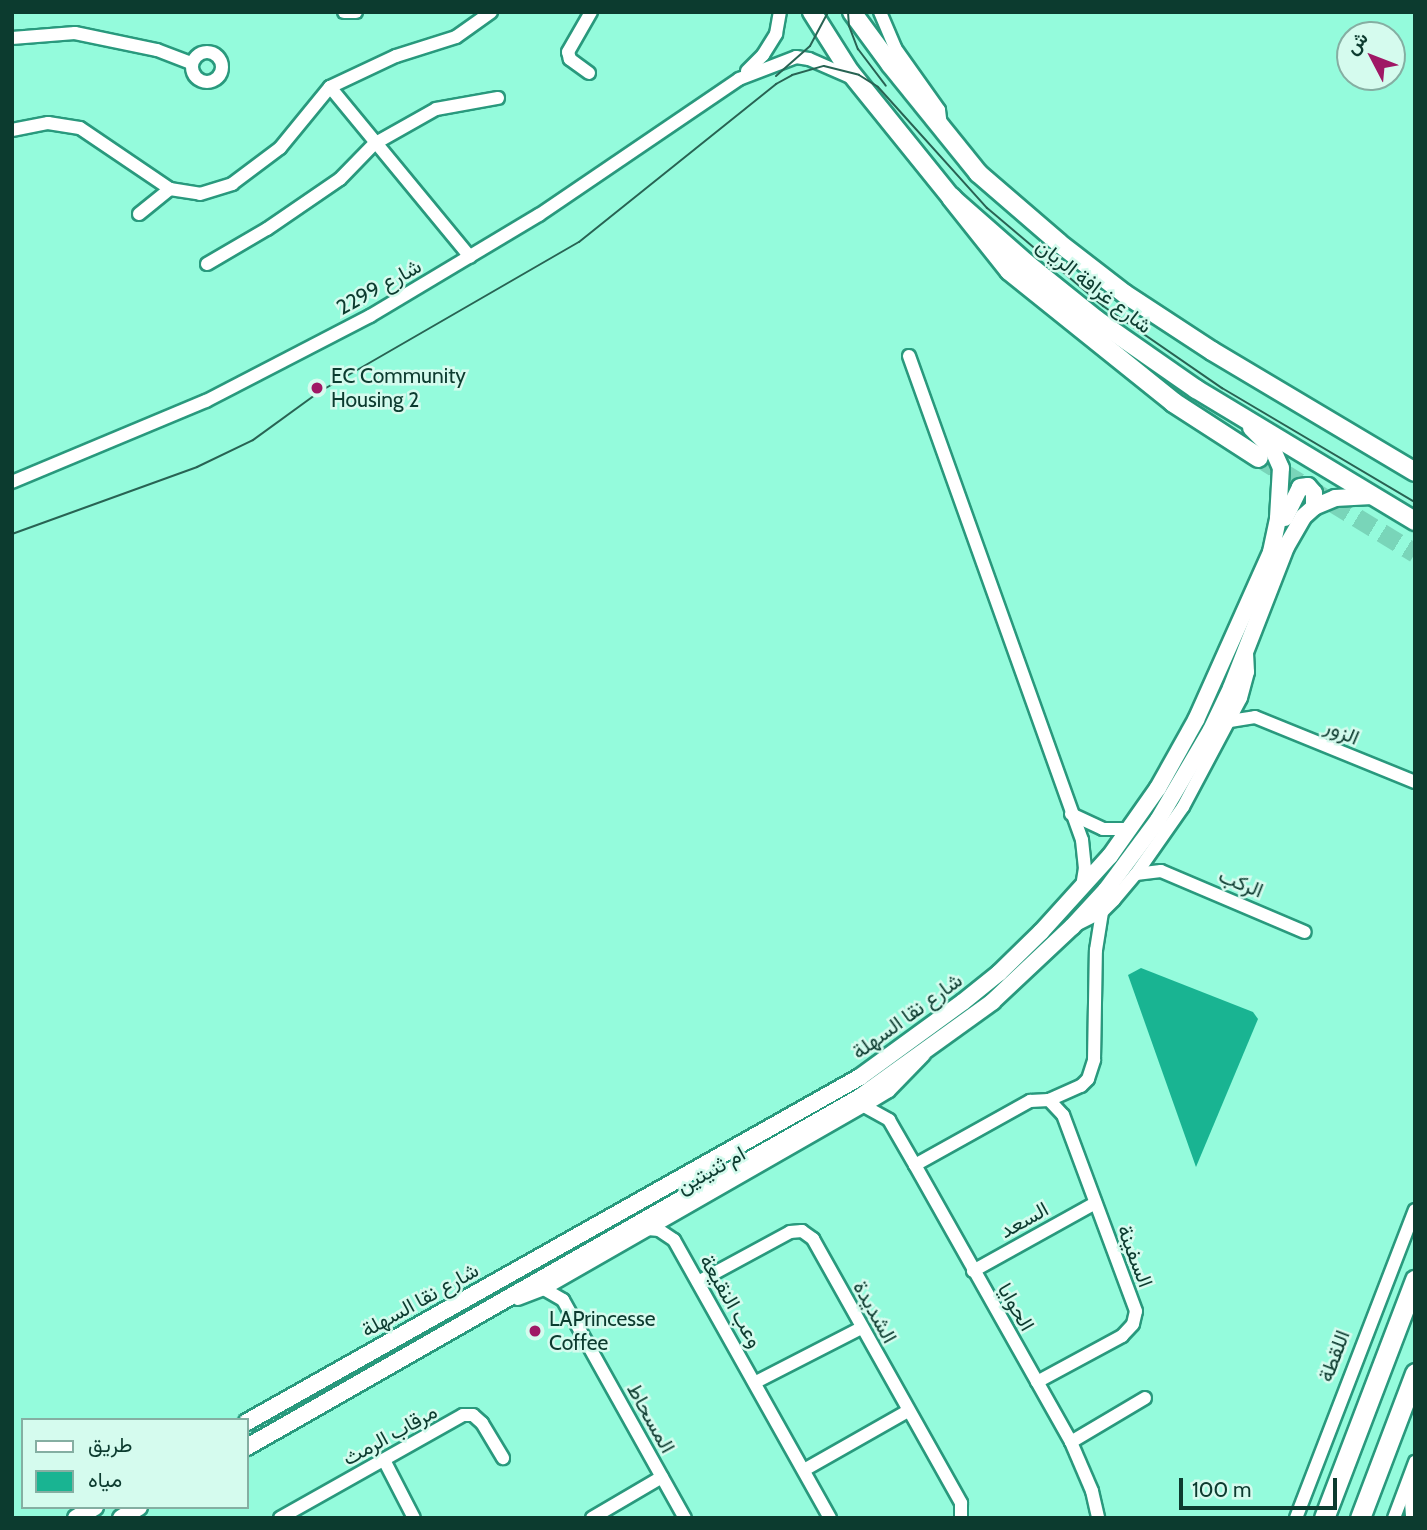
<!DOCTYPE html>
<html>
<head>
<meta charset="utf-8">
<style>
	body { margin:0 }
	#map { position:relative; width:1427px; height:1530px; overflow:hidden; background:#94fbdc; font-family:Cabin,Vazirmatn,sans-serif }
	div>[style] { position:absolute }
	.water>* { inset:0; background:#19b492 }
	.primary-tunnel>* { height:19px; margin-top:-9.5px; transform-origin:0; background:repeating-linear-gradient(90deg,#79d5b9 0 19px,transparent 0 29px) }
	.roads { filter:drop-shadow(2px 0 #29997d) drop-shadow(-2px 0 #29997d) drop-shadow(0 2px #29997d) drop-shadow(0 -2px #29997d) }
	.minor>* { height:12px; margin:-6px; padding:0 6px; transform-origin:6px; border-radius:6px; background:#fff }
	.minor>.ring { margin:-6px; padding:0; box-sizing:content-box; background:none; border:12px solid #fff; border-radius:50% }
	.tertiary>* { height:16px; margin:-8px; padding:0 8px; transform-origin:8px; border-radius:8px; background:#fff }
	.secondary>* { height:18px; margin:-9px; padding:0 9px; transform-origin:9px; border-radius:9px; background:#fff }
	.primary>* { height:19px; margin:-9.5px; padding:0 9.5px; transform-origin:9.5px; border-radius:9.5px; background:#fff }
	.tram>* { height:2px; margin:-1px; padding:0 1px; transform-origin:1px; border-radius:1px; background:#286353 }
	.dots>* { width:19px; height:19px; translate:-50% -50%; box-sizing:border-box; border:4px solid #d5fbee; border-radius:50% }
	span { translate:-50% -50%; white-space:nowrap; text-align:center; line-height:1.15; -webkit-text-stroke:5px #d5fbee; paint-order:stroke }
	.street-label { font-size:21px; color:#0c3b2f }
	.poi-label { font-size:21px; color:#0c3b2f }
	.left { translate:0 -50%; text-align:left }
	.frame { position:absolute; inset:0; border:14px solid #0c3b2f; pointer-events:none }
	.legend { position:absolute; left:21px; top:1418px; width:228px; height:91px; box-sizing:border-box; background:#d5fbee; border:2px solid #85aea2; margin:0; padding:9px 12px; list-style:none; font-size:21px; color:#0c3b2f }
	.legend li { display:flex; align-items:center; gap:14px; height:35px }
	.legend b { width:35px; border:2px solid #85aea2 }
	.north { position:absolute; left:1336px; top:21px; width:70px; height:70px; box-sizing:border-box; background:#d5fbee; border:2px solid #85aea2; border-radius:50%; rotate:312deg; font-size:19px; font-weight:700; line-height:28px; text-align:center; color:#0c3b2f }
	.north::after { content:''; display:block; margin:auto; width:24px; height:32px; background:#9f1865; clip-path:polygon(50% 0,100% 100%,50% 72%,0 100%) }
	.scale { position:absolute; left:1179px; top:1478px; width:158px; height:32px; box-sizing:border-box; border:4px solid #0c3b2f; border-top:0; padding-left:9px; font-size:21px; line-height:24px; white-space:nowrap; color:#0c3b2f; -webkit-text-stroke:5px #d5fbee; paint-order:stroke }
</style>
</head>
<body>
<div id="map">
	<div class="water">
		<div style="clip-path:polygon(1141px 968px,1253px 1012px,1258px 1019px,1196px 1167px,1128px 975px)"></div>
	</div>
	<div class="primary-tunnel">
		<div style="left:1258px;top:457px;width:184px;rotate:31.4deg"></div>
	</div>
	<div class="roads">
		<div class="minor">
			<div style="left:344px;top:12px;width:12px"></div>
			<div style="left:880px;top:12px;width:39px;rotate:67deg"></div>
			<div style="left:895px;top:48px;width:76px;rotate:54.6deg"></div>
			<div style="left:939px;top:110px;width:17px;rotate:83deg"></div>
			<div style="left:12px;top:38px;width:63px;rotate:-4.5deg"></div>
			<div style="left:75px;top:33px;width:84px;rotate:11.7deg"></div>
			<div style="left:157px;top:50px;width:36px;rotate:21deg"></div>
			<div class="ring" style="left:192px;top:52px;width:18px;height:18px"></div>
			<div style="left:747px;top:71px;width:23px;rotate:-45deg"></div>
			<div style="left:763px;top:55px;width:25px;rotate:-58deg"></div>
			<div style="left:776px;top:34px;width:22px;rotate:-80deg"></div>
			<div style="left:589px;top:73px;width:24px;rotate:-144deg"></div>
			<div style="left:570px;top:59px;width:7px;rotate:-106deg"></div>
			<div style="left:568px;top:52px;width:46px;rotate:-60.1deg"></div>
			<div style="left:330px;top:87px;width:220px;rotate:50.5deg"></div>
			<div style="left:12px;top:130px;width:37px;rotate:-11deg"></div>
			<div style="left:48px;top:123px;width:32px;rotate:9deg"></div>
			<div style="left:80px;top:128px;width:109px;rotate:34.1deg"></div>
			<div style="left:170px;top:189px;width:30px;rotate:9deg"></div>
			<div style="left:200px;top:194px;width:34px;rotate:-17deg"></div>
			<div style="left:232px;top:184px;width:60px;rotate:-36.9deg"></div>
			<div style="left:280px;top:148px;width:79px;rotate:-50.7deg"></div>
			<div style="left:330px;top:87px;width:73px;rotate:-25.2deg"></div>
			<div style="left:396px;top:56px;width:63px;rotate:-17.6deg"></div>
			<div style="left:456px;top:37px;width:43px;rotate:-35.5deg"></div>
			<div style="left:139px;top:214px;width:40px;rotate:-39deg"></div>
			<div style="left:207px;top:264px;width:69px;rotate:-30.3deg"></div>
			<div style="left:267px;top:229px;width:88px;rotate:-34.4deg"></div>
			<div style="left:340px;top:179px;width:49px;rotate:-45.8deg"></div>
			<div style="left:374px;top:144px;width:71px;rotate:-29.4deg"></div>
			<div style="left:436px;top:109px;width:63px;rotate:-10.1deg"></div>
			<div style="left:909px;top:356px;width:514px;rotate:70.33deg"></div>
			<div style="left:1082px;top:840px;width:28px;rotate:84deg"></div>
			<div style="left:1085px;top:868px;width:20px;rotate:99deg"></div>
			<div style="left:12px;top:482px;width:210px;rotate:-22.7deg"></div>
			<div style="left:206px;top:401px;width:185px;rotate:-27.4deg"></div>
			<div style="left:370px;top:316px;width:197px;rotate:-30.9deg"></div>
			<div style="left:539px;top:215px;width:242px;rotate:-34.2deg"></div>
			<div style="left:739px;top:79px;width:61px;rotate:-21.1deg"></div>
			<div style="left:796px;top:57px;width:13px;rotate:9deg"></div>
			<div style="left:809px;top:59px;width:50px;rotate:23.5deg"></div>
			<div style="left:1230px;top:721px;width:25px;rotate:-9deg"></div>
			<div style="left:1255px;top:717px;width:173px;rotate:22.1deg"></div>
			<div style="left:1071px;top:814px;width:35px;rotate:25deg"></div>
			<div style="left:1103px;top:829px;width:28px"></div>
			<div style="left:1136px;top:874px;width:25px;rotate:-7deg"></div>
			<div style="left:1161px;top:871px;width:156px;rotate:23deg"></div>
			<div style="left:1076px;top:925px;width:29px;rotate:-27deg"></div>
			<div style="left:1102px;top:912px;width:17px;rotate:-45deg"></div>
			<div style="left:1114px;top:900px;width:34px;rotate:-50deg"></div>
			<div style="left:1136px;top:874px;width:82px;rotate:-55deg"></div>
			<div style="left:1183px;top:807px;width:123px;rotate:-62deg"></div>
			<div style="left:1241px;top:698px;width:27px;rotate:-75deg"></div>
			<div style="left:1248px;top:672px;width:19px;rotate:-93deg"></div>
			<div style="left:864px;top:1106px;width:29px;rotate:29deg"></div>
			<div style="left:889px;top:1120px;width:52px;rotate:60deg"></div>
			<div style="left:915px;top:1165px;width:318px;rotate:60.6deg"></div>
			<div style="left:1071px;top:1442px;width:53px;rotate:66.8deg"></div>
			<div style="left:1092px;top:1491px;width:28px;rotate:77deg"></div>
			<div style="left:915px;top:1165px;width:132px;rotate:-29.1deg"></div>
			<div style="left:1030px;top:1101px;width:19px;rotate:-3deg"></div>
			<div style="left:1049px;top:1100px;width:35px;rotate:-24deg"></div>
			<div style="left:1081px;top:1086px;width:10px;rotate:-45deg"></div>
			<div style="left:1088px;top:1079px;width:20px;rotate:-72deg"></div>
			<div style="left:1094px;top:1060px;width:110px;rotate:-89deg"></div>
			<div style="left:1096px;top:950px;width:38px;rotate:-81deg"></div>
			<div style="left:648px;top:1229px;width:11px;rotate:5deg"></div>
			<div style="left:659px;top:1230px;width:18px;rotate:34deg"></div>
			<div style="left:674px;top:1240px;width:319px;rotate:60.7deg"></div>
			<div style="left:973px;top:1271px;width:140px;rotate:-29.1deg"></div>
			<div style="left:698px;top:1282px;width:105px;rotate:-28.5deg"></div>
			<div style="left:790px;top:1232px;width:12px;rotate:-5deg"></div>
			<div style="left:802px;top:1231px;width:14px;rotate:36deg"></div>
			<div style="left:813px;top:1239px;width:303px;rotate:60.7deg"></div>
			<div style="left:961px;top:1503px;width:15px;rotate:90deg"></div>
			<div style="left:544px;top:1289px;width:22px;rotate:30deg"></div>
			<div style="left:563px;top:1300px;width:250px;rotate:60.8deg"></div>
			<div style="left:518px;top:1299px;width:28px;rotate:-21deg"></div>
			<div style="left:544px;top:1289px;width:369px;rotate:-29.8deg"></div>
			<div style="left:864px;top:1106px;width:29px;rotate:-31deg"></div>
			<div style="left:889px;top:1091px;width:50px;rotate:-45.8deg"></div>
			<div style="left:756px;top:1382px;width:118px;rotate:-27.2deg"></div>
			<div style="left:1037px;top:1382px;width:97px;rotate:-28.4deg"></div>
			<div style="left:1122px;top:1336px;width:16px;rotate:-47deg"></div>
			<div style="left:1133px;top:1324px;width:13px;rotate:-77deg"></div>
			<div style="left:1136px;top:1311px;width:209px;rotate:-110.4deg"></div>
			<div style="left:1063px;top:1115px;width:21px;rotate:-133deg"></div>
			<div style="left:1071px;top:1442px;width:86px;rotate:-30.7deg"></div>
			<div style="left:384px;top:1460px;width:65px;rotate:62.7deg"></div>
			<div style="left:804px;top:1470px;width:120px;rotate:-29.6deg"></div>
			<div style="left:1410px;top:1487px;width:31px;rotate:86deg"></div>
			<div style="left:280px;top:1518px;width:210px;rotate:-29.4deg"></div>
			<div style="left:463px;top:1415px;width:10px"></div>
			<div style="left:473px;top:1415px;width:12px;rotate:42deg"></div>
			<div style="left:482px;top:1423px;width:41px;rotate:59deg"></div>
			<div style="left:592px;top:1518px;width:81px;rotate:-30.4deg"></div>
			<div style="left:1296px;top:1518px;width:330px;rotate:-68.9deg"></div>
			<div style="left:1394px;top:1518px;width:60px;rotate:-69.4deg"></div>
		</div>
		<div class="tertiary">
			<div style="left:1285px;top:518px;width:34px;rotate:-64deg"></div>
			<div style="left:1300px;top:487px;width:8px;rotate:-7deg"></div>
			<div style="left:1308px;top:486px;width:9px;rotate:49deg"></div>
			<div style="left:1314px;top:493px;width:14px;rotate:90deg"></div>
			<div style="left:247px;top:1422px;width:703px;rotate:-29.37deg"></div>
			<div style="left:860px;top:1077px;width:127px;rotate:-36.1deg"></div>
			<div style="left:963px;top:1002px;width:46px;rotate:-38.9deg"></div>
			<div style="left:999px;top:973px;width:59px;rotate:-44.3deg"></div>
			<div style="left:1041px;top:932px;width:103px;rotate:-47.8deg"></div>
			<div style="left:1110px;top:856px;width:83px;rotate:-54.8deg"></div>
			<div style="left:1158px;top:788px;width:78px;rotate:-60.8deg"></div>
			<div style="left:1196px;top:720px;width:184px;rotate:-65.9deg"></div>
			<div style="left:1271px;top:552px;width:35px;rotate:-78deg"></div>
			<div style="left:1278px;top:518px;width:50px;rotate:-86.6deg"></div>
			<div style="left:1281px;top:468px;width:20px;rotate:-114deg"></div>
			<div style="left:1273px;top:450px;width:31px;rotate:-135deg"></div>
			<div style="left:247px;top:1447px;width:706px;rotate:-29.72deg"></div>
			<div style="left:860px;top:1097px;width:163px;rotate:-35.7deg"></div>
			<div style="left:992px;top:1002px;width:110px;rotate:-43.2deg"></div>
			<div style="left:1072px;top:927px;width:50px;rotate:-47.4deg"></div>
			<div style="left:1106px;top:890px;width:87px;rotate:-53.4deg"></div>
			<div style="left:1158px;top:820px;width:104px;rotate:-59.5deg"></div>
			<div style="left:1211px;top:730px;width:47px;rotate:-64.5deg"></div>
			<div style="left:1231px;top:688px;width:151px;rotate:-68.7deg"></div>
			<div style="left:1286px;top:547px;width:34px;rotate:-60deg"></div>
			<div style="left:1303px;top:517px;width:15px;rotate:-42deg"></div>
			<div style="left:1314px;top:507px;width:23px;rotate:-23deg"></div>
			<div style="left:1335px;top:498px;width:37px;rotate:-3deg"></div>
			<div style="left:76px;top:1518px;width:22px;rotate:-30deg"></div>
			<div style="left:121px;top:1518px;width:21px;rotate:-31deg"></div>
		</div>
		<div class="secondary">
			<div style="left:812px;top:12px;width:71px;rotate:57.7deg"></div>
			<div style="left:850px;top:72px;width:161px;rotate:51.1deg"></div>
			<div style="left:951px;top:197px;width:100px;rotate:41.3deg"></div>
			<div style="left:1026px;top:263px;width:91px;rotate:38.8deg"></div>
			<div style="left:1097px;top:320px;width:121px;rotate:34.9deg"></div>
			<div style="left:1196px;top:389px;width:256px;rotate:31.1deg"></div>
			<div style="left:852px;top:12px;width:66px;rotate:53.7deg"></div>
			<div style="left:891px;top:65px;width:139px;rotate:51.1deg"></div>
			<div style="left:978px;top:173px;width:107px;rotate:40.8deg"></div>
			<div style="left:1059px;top:243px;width:83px;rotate:37.7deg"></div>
			<div style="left:1125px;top:294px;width:104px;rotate:33.2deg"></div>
			<div style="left:1212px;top:351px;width:236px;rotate:30.8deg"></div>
		</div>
		<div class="primary">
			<div style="left:951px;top:197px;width:93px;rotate:51.5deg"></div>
			<div style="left:1009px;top:270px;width:211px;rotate:38.8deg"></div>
			<div style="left:1173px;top:402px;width:101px;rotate:32.9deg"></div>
			<div style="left:1324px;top:1518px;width:255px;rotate:-69.1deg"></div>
			<div style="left:1360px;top:1518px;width:155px;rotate:-69.2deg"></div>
		</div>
	</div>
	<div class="tram">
		<div style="left:848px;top:12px;width:14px;rotate:86deg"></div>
		<div style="left:849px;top:26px;width:25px;rotate:69deg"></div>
		<div style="left:858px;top:49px;width:46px;rotate:52.9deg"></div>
		<div style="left:776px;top:76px;width:45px;rotate:-41.4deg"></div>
		<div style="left:810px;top:46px;width:38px;rotate:-62deg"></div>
		<div style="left:12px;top:534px;width:197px;rotate:-19.9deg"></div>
		<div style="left:197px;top:467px;width:62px;rotate:-25.7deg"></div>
		<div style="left:253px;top:440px;width:82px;rotate:-36deg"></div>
		<div style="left:319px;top:392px;width:300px;rotate:-30deg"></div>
		<div style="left:579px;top:242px;width:253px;rotate:-38.7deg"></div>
		<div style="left:776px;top:84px;width:18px;rotate:-29deg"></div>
		<div style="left:792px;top:75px;width:33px;rotate:-16deg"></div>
		<div style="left:824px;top:66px;width:36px;rotate:14deg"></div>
		<div style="left:859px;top:75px;width:22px;rotate:32deg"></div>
		<div style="left:878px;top:87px;width:163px;rotate:48deg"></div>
		<div style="left:987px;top:208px;width:152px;rotate:40.2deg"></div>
		<div style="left:1103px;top:306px;width:145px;rotate:34.6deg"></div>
		<div style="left:1222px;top:388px;width:224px;rotate:30.6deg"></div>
	</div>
	<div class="dots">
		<div style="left:317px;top:388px;background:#9f1865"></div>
		<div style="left:535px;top:1331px;background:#9f1865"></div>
	</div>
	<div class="street-label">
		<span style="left:1094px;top:286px;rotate:38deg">شارع غرافة الريان</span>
		<span style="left:379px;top:287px;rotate:-29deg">شارع 2299</span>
		<span style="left:1342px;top:732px;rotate:23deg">الزور</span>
		<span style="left:1241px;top:883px;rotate:22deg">الركب</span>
		<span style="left:907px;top:1016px;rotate:-36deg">شارع نقا السهلة</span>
		<span style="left:711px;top:1170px;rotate:-29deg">ام ثنيتين</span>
		<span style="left:1024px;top:1220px;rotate:-29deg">السعد</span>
		<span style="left:1135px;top:1256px;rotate:69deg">السفينة</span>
		<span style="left:420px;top:1300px;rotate:-29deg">شارع نقا السهلة</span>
		<span style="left:731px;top:1301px;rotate:60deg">وعب النقيعة</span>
		<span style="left:1016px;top:1307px;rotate:60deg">الحوايا</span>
		<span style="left:875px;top:1312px;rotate:61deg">الشديدة</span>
		<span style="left:1334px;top:1356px;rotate:-69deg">اللقطة</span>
		<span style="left:651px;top:1418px;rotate:61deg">المسحاط</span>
		<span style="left:390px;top:1435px;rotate:-29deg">مرقاب الرمث</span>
	</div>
	<div class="poi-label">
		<span class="left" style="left:331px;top:388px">EC Community<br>Housing 2</span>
		<span class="left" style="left:549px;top:1331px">LAPrincesse<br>Coffee</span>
	</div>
	<div class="frame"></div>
	<ul class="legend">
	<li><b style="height:9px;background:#fff"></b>طريق</li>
	<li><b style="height:19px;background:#19b492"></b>مياه</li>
	</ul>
	<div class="north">ش</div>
	<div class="scale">100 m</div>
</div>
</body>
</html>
